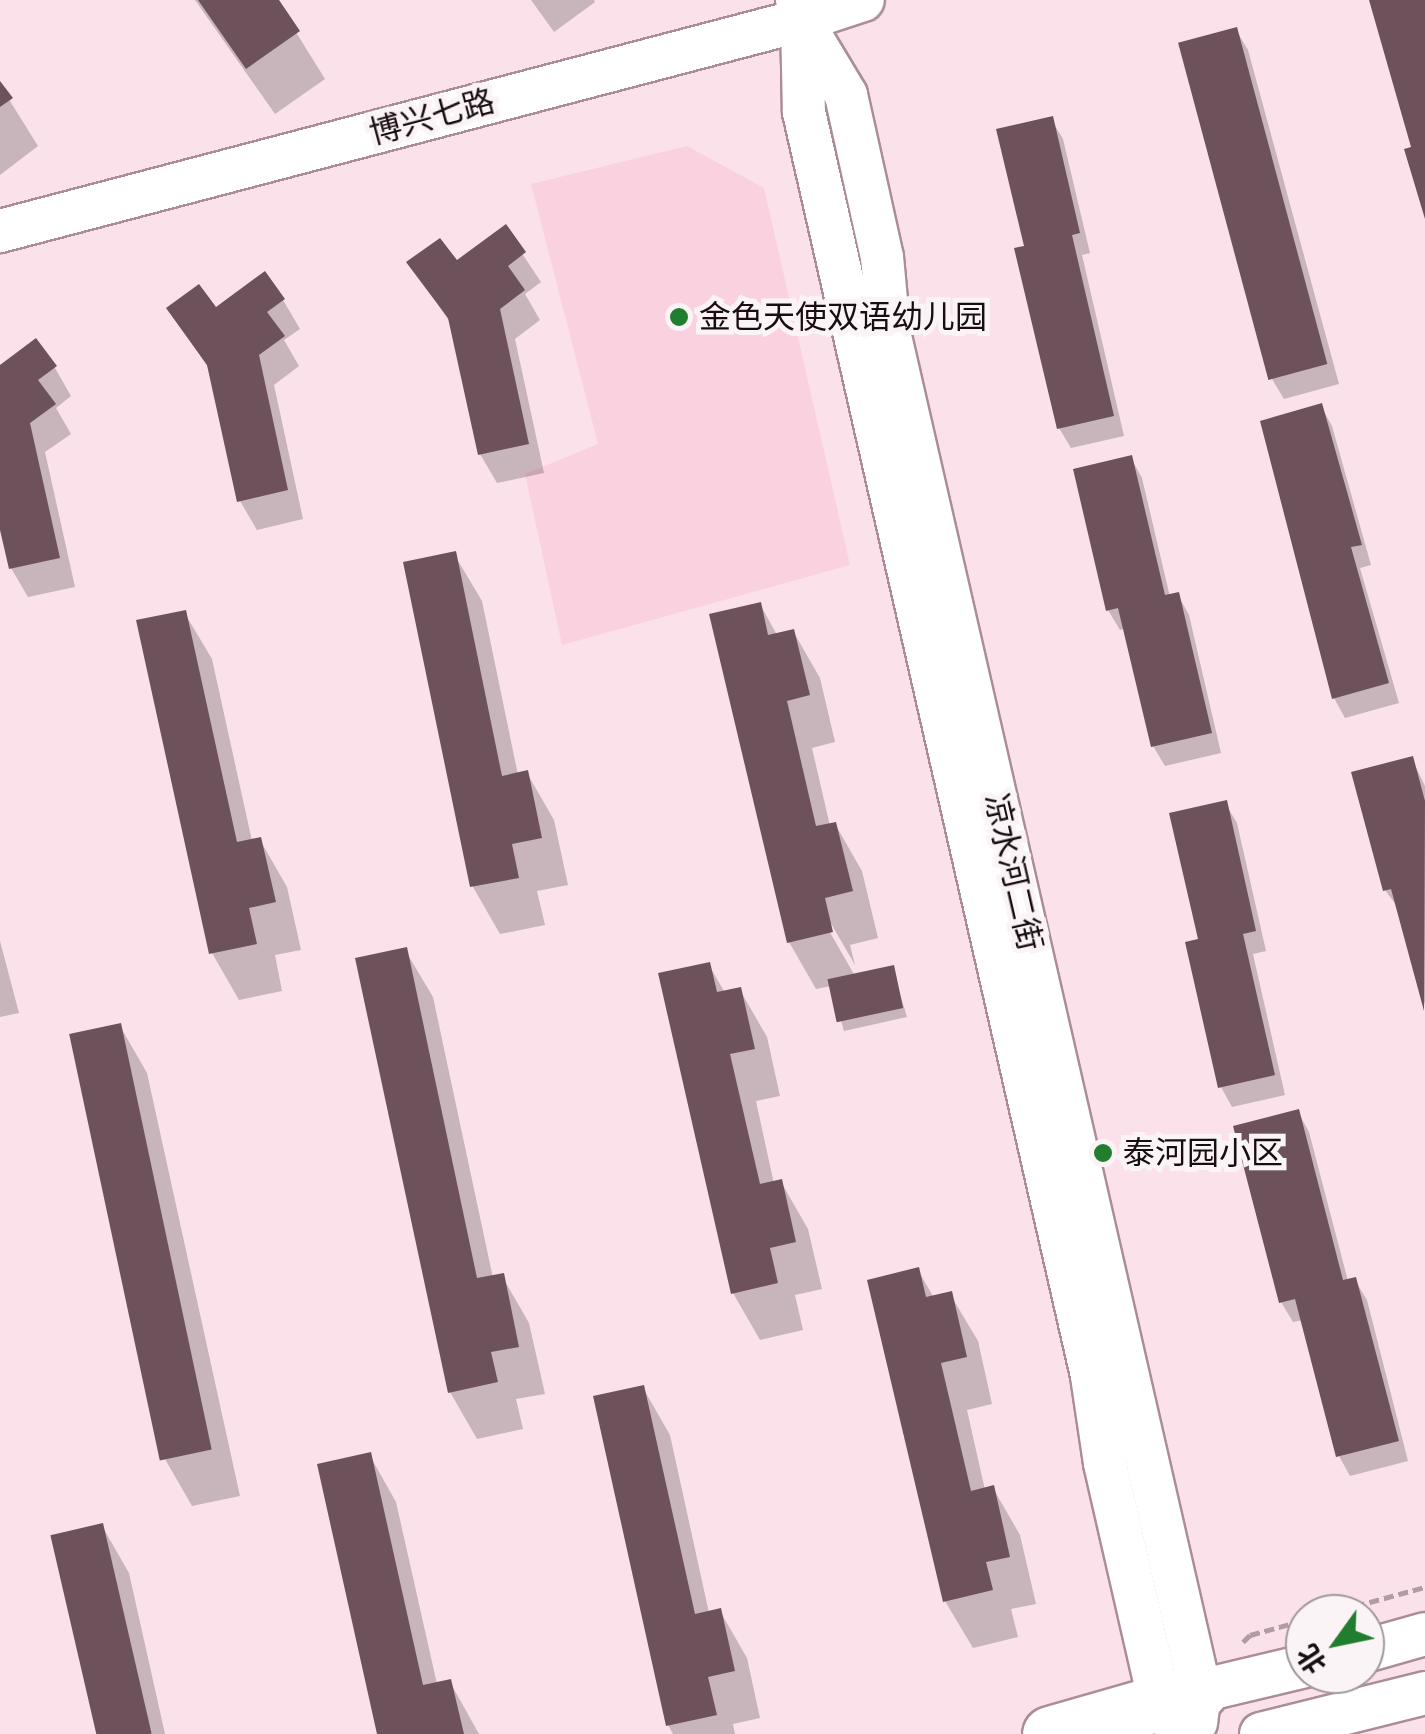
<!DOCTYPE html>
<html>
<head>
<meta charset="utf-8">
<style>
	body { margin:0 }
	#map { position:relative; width:1425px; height:1734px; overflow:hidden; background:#fbe1ea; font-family:Montserrat,"Noto Sans SC",sans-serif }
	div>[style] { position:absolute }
	.built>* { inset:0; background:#fad1df }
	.shadow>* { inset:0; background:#0003 }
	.building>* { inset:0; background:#6d515b; transform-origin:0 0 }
	.path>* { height:5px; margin-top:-2.5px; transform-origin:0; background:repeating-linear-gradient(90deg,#b29ca4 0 10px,transparent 0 15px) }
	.roads { filter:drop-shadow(2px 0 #ab8d97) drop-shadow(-2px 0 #ab8d97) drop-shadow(0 2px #ab8d97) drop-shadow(0 -2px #ab8d97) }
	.minor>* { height:42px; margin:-21px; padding:0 21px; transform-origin:21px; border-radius:21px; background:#fff }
	.major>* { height:55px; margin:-27.5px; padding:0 27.5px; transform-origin:27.5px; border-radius:27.5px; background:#fff }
	.dots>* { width:28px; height:28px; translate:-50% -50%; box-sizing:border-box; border:5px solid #fbf4f6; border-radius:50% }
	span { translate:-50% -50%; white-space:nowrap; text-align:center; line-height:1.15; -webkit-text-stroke:10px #fbf4f6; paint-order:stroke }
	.street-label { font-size:32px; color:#180d11 }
	.poi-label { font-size:32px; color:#180d11 }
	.left { translate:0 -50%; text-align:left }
	.north { position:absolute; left:1285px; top:1594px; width:100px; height:100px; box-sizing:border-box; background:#fbf4f6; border:2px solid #a0989a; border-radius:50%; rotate:237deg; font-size:28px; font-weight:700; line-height:40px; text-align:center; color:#180d11 }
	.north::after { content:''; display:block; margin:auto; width:35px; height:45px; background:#227e2f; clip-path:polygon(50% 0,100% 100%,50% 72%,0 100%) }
</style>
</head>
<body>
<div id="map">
	<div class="built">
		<div style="clip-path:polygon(687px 146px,764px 188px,850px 565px,562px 645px,525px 474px,598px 444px,531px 184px)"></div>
	</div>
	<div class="shadow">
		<div style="clip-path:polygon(195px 0,276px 0,325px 79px,275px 114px)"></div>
		<div style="clip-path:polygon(531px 0,594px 0,595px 2px,554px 32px)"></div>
		<div style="clip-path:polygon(1236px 30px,1248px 50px,1339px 384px,1284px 399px,1272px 379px)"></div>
		<div style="clip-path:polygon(0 85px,38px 146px,0 175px)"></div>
		<div style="clip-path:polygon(1051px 119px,1063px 139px,1090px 253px,1082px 255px,1124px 436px,1071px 448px,1059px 428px)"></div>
		<div style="clip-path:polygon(505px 228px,541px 282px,525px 294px,540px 320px,515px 339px,544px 473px,497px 483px,480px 454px,453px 327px,410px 263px,456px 264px)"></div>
		<div style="clip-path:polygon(283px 300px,300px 329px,284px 340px,299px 366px,274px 385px,303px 519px,257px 530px,240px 501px,212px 373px,169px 309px,215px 310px)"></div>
		<div style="clip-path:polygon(0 368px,55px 368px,71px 396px,56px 408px,71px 434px,45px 452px,75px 587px,28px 597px,11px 568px,0 518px)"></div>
		<div style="clip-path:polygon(1321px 406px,1332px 426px,1371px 565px,1360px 568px,1399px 703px,1345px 718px,1334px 698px)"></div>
		<div style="clip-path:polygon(1131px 458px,1142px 478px,1170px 597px,1178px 595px,1189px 615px,1221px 753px,1165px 766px,1153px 746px,1126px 628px,1120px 630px,1108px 610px)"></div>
		<div style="clip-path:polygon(454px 554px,482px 601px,518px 775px,527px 773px,554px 820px,568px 885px,537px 891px,545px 925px,500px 934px,473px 887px,406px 564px)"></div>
		<div style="clip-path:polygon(760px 604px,777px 635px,793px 631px,820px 678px,835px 742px,812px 748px,830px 826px,835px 824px,862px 871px,878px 938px,850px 945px,855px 965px,829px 920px,824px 922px,855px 976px,892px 968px,907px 1017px,844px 1031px,831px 986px,816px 989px,789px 942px)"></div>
		<div style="clip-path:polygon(184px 612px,212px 659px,252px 841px,260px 840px,287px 887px,301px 950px,275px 955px,282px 991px,239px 1000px,212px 953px)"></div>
		<div style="clip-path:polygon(1412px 759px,1425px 786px,1425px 1005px,1399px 909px,1385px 890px)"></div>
		<div style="clip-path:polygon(1225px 803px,1237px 823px,1266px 951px,1253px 954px,1285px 1095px,1232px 1107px,1221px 1087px,1201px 941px)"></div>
		<div style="clip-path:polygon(0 941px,19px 1013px,0 1017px)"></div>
		<div style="clip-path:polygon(405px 950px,433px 997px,493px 1278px,502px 1276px,529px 1323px,545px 1394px,516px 1399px,523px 1429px,477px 1439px,450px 1392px)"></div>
		<div style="clip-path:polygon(709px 965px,725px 993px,740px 990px,767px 1037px,780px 1096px,756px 1101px,774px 1184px,781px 1182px,808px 1229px,822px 1289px,795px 1295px,803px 1330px,760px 1340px,733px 1293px)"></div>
		<div style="clip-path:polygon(120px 1026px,147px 1073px,240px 1496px,192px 1506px,165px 1459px)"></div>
		<div style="clip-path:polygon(1298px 1112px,1309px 1132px,1348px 1281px,1355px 1280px,1367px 1300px,1408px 1461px,1350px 1476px,1339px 1456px,1303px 1320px,1293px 1322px,1281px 1302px,1236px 1128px)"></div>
		<div style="clip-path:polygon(918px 1270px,934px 1298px,950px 1294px,978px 1341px,992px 1404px,967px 1410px,985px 1490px,993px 1488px,1020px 1535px,1036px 1604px,1011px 1609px,1018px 1637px,973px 1648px,945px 1601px)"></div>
		<div style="clip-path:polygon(643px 1388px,670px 1435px,709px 1613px,720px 1611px,747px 1658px,760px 1718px,733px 1724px,735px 1734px,673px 1734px,668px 1725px)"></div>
		<div style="clip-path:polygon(369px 1454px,396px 1502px,437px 1684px,450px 1682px,479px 1734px,380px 1734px)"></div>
		<div style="clip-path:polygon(102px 1526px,129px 1573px,165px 1734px,97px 1734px)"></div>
	</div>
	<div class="building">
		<div style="clip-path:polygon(198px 0,279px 0,300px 31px,246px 69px)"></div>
		<div style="clip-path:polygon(1369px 0,1425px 0,1425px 219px,1404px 149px,1411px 147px)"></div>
		<div style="left:1237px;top:27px;width:349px;height:61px;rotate:75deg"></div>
		<div style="clip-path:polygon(0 81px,13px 98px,0 107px)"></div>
		<div style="clip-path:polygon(1053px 116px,1080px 233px,1072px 235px,1114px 416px,1057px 429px,1014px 248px,1024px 246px,996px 129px)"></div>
		<div style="clip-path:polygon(506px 224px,526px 252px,508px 266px,525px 290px,500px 309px,529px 444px,478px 455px,448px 318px,406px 262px,440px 238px,457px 260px)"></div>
		<div style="clip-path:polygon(265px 271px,285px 299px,267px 312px,285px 336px,259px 355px,288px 490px,237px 502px,207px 365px,166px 308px,199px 284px,216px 307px)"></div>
		<div style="clip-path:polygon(36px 338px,57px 366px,38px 380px,56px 404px,30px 423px,60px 558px,9px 569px,0 530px,0 365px)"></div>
		<div style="clip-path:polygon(1322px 403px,1362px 545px,1351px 547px,1389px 683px,1332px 699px,1260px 421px)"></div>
		<div style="clip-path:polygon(1132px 455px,1165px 595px,1179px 592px,1212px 733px,1151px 747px,1118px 608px,1106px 611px,1073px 469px)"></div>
		<div style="clip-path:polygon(456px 551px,502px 776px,528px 770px,542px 838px,512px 844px,519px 878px,470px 887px,403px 562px)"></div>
		<div style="clip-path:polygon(761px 602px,768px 635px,794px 629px,810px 695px,787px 701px,816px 826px,836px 822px,853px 891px,825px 898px,833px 932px,787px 943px,709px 614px)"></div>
		<div style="clip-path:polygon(186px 610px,237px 842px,261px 837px,276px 902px,249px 908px,257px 944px,209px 954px,136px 620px)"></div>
		<div style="clip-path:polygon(1413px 756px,1425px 801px,1424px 1011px,1391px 889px,1383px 891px,1351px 772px)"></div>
		<div style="clip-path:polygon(1227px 800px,1256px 931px,1243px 934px,1275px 1075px,1218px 1088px,1185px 942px,1198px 939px,1169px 813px)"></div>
		<div style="clip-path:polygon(407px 947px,477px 1278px,504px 1273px,519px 1347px,491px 1352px,498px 1382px,448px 1393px,355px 958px)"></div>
		<div style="clip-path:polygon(710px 962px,717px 992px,741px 987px,755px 1049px,730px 1054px,760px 1184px,782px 1179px,796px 1242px,770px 1248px,778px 1283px,731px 1294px,658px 973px)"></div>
		<div style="left:894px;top:965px;width:44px;height:68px;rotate:78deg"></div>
		<div style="left:121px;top:1023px;width:436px;height:53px;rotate:78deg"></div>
		<div style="clip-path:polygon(1299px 1109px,1343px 1280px,1356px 1277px,1399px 1441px,1336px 1457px,1295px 1299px,1279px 1303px,1233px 1126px)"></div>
		<div style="clip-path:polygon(919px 1267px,926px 1297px,952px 1291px,967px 1357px,941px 1363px,971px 1491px,994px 1485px,1010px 1557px,986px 1562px,993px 1590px,943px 1602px,867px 1280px)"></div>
		<div style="clip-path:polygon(644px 1385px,695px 1614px,721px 1608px,735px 1671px,708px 1677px,717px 1715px,666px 1726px,593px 1396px)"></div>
		<div style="clip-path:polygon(371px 1452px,423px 1685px,451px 1679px,464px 1734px,377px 1734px,317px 1464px)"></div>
		<div style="left:103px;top:1523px;width:216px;height:54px;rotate:77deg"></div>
	</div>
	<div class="path">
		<div style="left:1326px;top:1614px;width:103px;rotate:-15.3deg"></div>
		<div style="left:1243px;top:1642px;width:10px;rotate:-45deg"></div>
		<div style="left:1250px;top:1635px;width:57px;rotate:-15.3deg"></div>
	</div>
	<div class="roads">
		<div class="minor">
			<div style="left:797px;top:0;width:21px;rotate:76deg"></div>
			<div style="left:802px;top:20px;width:92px;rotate:88.8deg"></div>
			<div style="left:804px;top:112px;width:1296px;rotate:77.16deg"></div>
			<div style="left:1092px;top:1376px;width:88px;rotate:81.5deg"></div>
			<div style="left:1105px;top:1463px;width:246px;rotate:77.1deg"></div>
			<div style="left:1160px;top:1703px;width:37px;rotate:56deg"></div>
			<div style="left:804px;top:25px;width:82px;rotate:59deg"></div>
			<div style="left:846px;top:95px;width:166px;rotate:77.5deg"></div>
			<div style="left:882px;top:257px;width:75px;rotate:84.7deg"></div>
			<div style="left:889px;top:332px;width:1394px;rotate:77.11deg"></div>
			<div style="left:1200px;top:1691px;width:32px;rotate:97deg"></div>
			<div style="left:0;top:231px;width:829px;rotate:-14.74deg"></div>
			<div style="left:802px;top:20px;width:64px;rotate:-18.2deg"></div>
			<div style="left:1365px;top:1651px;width:62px;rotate:-15.8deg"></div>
			<div style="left:1200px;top:1691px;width:108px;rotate:-13.4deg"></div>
			<div style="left:1261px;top:1734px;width:169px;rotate:-14deg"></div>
		</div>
		<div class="major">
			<div style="left:1050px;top:1734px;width:156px;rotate:-16deg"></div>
		</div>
	</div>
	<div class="dots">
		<div style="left:679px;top:317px;background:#227e2f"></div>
		<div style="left:1103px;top:1153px;background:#227e2f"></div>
	</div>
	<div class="street-label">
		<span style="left:432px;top:117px;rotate:-15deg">博兴七路</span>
		<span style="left:1013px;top:872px;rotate:77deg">凉水河二街</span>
	</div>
	<div class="poi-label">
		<span class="left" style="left:699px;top:317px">金色天使双语幼儿园</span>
		<span class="left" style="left:1123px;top:1153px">泰河园小区</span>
	</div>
	<div class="north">北</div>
</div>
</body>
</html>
